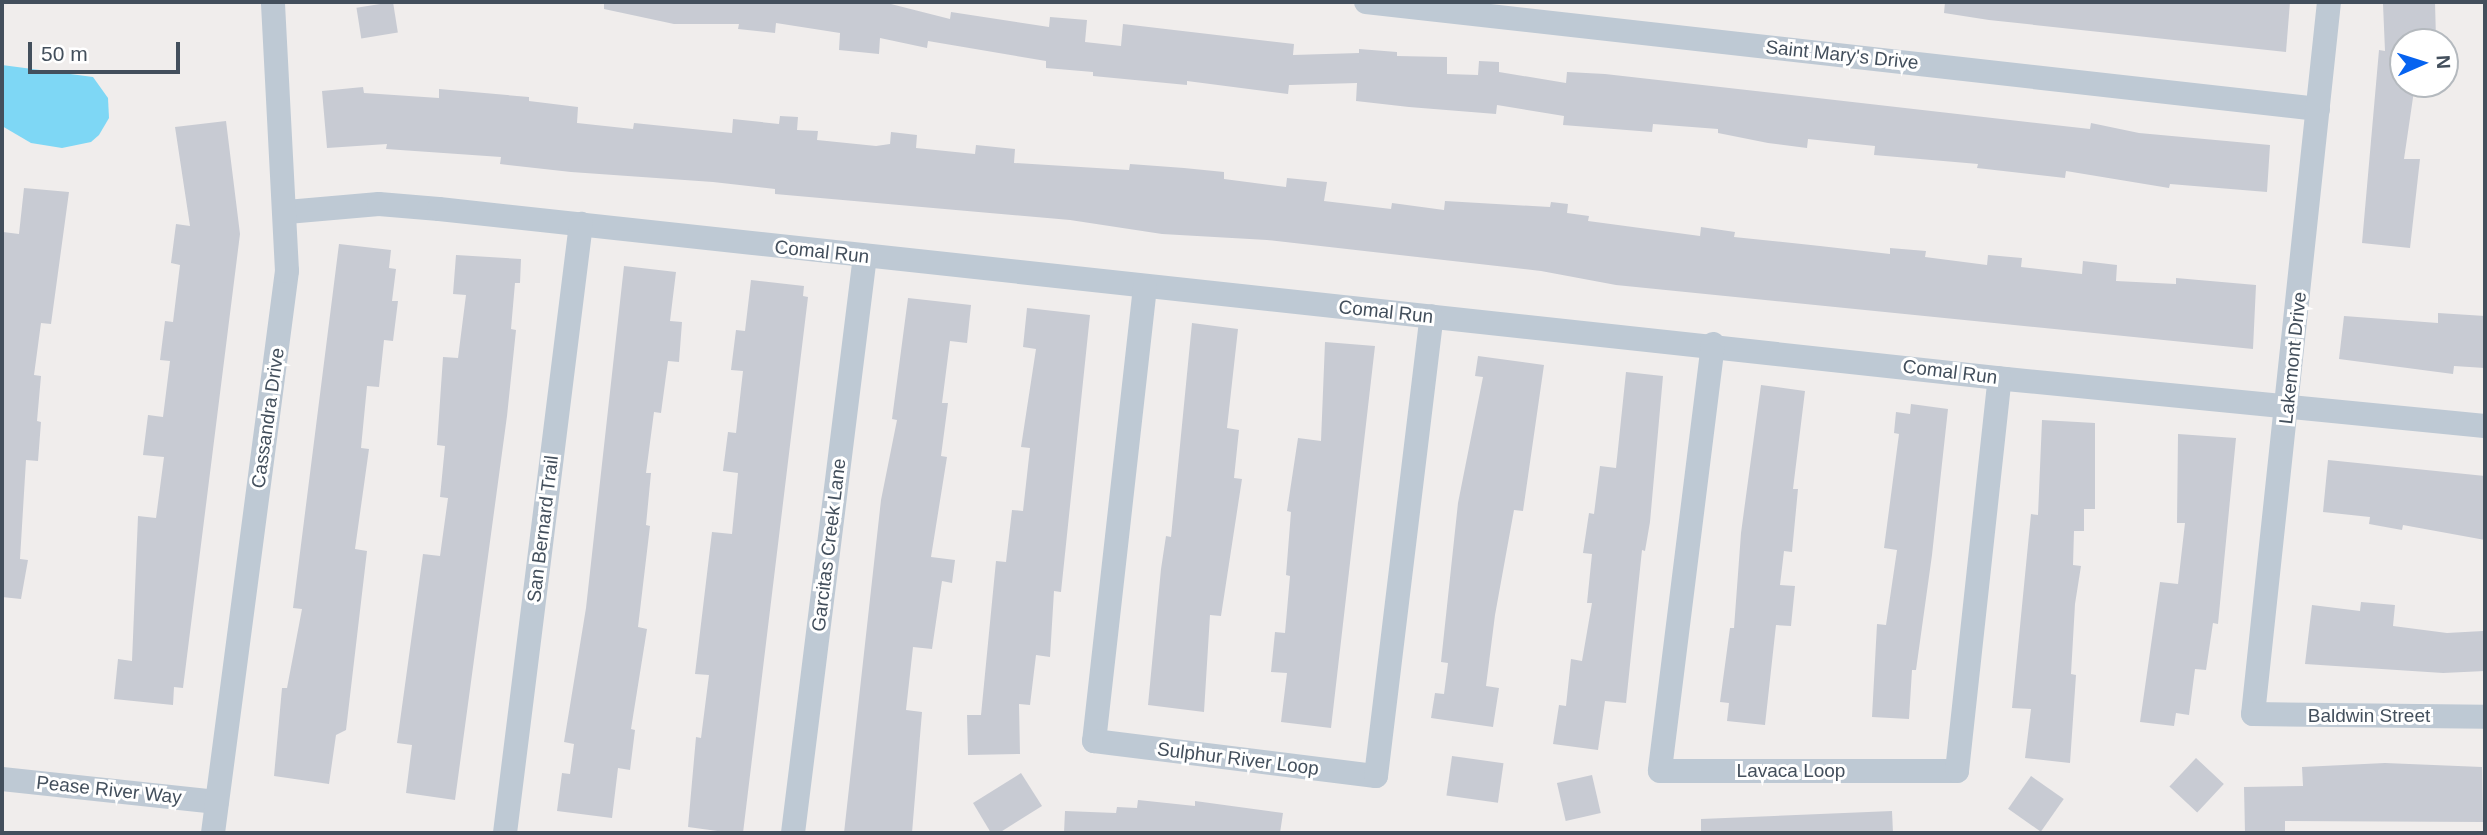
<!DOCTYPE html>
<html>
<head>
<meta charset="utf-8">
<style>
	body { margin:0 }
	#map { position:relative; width:2487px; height:835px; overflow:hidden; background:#f0edec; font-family:Arial,sans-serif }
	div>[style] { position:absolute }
	.water>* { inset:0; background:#7ed7f5 }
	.building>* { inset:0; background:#c8cbd3; transform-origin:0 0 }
	.street>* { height:24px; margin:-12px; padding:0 12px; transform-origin:12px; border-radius:12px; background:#bec9d4 }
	span { translate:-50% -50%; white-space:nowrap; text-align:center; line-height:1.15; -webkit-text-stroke:6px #fff; paint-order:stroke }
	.street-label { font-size:19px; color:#434f5c }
	.frame { position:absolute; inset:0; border:4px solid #434f5c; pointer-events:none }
	.north { position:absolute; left:2389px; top:28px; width:70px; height:70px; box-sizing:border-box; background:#fff; border:2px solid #b4b9be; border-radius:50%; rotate:87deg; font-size:19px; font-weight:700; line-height:28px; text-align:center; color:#434f5c }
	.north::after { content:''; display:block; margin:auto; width:24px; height:32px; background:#0663f0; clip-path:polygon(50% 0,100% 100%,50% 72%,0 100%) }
	.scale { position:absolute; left:28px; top:42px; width:152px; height:32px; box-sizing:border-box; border:4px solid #434f5c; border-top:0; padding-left:9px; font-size:21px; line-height:24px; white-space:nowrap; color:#434f5c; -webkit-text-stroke:5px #fff; paint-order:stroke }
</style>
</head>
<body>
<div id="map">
	<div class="water">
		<div style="clip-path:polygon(2px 65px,93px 77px,108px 98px,109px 118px,99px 135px,91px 142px,62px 148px,31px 143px,2px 126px)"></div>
	</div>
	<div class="building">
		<div style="left:393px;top:2px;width:31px;height:37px;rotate:81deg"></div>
		<div style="clip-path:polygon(604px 2px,883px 2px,950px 19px,951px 12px,1049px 27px,1050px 17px,1087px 20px,1085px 42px,1121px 46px,1123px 24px,1294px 44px,1293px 55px,1359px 53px,1359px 49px,1397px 52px,1397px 56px,1447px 57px,1447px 74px,1478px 75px,1479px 61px,1499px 62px,1499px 72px,1566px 83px,1567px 72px,1605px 74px,2090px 129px,2091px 123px,2139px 133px,2270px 145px,2267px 192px,2170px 184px,2169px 188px,2066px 171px,2065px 178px,1977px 168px,1978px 164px,1874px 155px,1875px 146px,1808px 139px,1807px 148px,1768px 143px,1718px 133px,1718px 129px,1653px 124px,1652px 132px,1563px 125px,1564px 116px,1497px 105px,1496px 114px,1409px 107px,1356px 101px,1357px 83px,1289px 85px,1288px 94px,1187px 81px,1187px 85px,1093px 76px,1093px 72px,1046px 68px,1046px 61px,928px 41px,927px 48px,880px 38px,879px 54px,839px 50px,840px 33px,776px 23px,775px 33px,738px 29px,739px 24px,674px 24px,604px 9px)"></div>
		<div style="clip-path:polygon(1945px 2px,2290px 2px,2286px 52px,1989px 20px,1944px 13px)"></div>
		<div style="clip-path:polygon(2435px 2px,2436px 39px,2403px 41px,2403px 84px,2415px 84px,2404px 159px,2420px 159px,2410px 248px,2362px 243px,2379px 50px,2385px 51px,2383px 4px)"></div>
		<div style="clip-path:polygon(363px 87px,364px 93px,439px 98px,439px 89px,529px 97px,529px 101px,578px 107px,577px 123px,633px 129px,634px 123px,732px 133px,733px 119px,779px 124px,780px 116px,798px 117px,797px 130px,818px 131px,817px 140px,876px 146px,890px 144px,891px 132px,917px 135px,916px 148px,975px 154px,976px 145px,1015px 149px,1014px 163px,1129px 170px,1130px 164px,1184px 168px,1224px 172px,1224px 179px,1286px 187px,1287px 178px,1327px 182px,1324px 201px,1391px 209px,1392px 203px,1444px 210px,1445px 201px,1550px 207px,1551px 202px,1568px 204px,1567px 213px,1589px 216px,1588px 221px,1700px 236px,1701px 227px,1735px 232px,1734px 237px,1820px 246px,1890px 254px,1890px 248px,1926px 251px,1925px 257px,1987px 265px,1988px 255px,2022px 258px,2021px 267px,2082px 274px,2083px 261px,2117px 265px,2116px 281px,2176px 284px,2176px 278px,2256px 285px,2253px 349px,1616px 285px,1541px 271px,1267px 240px,1162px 234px,1070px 220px,775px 194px,775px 189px,713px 182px,571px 172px,500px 164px,501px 157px,386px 149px,387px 144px,327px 148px,322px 91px)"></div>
		<div style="clip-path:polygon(226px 121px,240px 234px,183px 688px,174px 687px,173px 705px,114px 699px,118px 659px,132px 661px,138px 516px,156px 518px,164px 457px,143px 455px,148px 415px,163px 417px,170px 361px,160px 360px,165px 321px,173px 322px,180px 265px,171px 263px,176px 224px,190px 226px,175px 127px)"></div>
		<div style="clip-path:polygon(24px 188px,69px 192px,51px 324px,41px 323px,34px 375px,41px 376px,37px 421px,41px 422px,38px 461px,26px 460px,20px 559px,28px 560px,21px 599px,2px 597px,2px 243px,3px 232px,19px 234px)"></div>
		<div style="clip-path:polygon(339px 244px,391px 250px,389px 268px,396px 269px,392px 301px,398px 301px,393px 341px,384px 340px,379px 387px,367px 386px,361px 448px,369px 449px,355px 549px,367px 551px,346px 730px,336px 735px,329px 784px,274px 776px,282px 688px,287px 688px,302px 609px,293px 608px)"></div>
		<div style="clip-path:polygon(456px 255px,521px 259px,520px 283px,515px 283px,511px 329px,516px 330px,507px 416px,455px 800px,406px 793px,412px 745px,397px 743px,423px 554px,440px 556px,448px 498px,440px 497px,445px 446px,437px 445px,443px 357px,458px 358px,466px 295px,453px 294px)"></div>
		<div style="clip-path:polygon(624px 266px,676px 272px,670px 321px,682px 322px,679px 362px,668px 361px,661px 413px,654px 412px,646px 473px,651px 473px,646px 525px,650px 526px,638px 627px,647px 629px,631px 729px,635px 730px,630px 770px,618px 768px,612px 818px,557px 811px,562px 773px,570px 774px,574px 744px,564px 742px,586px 608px)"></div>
		<div style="clip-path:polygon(751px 280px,804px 286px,803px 296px,808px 297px,743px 833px,732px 833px,688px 827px,696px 737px,701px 738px,709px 675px,695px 674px,712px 532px,732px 534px,738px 473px,723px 471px,728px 432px,736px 433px,743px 371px,731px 370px,736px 330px,745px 331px)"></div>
		<div style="clip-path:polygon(908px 298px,971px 305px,967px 343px,950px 341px,942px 403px,948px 403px,941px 456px,947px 457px,931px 557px,955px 560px,952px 583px,942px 581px,932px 649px,913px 647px,906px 710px,922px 712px,912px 833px,844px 833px,881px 500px,897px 420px,892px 419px)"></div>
		<div style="clip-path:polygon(1027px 308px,1090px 315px,1061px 592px,1054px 591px,1050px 657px,1036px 655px,1030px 705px,1019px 704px,1020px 754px,968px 755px,967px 715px,981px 715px,996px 561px,1006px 562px,1012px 510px,1023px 511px,1030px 448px,1021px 447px,1036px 349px,1023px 347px)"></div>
		<div style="clip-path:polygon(2438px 313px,2485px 316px,2485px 368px,2454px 366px,2453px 374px,2339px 359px,2344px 316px,2438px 323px)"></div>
		<div style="clip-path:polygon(1192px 323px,1238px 329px,1227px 428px,1239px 430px,1234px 478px,1242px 479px,1221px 616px,1210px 615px,1204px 712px,1148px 705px,1161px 569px,1166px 536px,1171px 537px)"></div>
		<div style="clip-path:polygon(1325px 342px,1375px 346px,1331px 728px,1281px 722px,1287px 673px,1271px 672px,1275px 632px,1285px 633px,1290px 576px,1286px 575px,1291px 512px,1287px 511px,1298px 438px,1321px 441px)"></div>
		<div style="clip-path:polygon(1478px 356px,1544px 365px,1523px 511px,1514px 510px,1495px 615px,1486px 686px,1499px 688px,1493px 727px,1431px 718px,1435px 693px,1444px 694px,1448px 663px,1441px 662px,1458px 503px,1483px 377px,1475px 376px)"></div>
		<div style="clip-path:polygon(1626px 372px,1663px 376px,1650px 522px,1645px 551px,1642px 550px,1626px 703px,1605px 701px,1598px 750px,1553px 744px,1559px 705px,1566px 706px,1571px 659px,1582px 661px,1592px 603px,1587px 603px,1592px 554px,1583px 553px,1589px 513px,1594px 514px,1600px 466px,1616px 468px)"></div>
		<div style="clip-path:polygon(1761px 385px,1805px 391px,1793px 489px,1798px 489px,1792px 552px,1784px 551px,1780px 585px,1795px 586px,1791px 626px,1776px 625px,1765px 725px,1727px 721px,1729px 703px,1720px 702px,1730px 628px,1734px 628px,1741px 533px)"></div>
		<div style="clip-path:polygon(1911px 404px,1948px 409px,1932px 555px,1916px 670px,1912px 670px,1909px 719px,1872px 717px,1877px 624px,1886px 625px,1897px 550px,1884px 548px,1899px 434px,1894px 433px,1896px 412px,1910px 414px)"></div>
		<div style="clip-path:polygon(2042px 420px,2095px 423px,2095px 509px,2084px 509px,2084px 531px,2074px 531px,2073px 565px,2081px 566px,2075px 604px,2071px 674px,2076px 675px,2070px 763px,2025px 758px,2031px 709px,2012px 708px,2031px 514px,2038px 515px)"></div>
		<div style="clip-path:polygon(2178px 434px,2236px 438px,2218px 624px,2213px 623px,2206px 670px,2195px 669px,2189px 715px,2176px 713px,2174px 726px,2140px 722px,2160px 582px,2178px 584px,2185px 523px,2177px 523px)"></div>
		<div style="clip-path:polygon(2328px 460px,2485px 476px,2485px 540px,2403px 525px,2402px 530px,2369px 524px,2370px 517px,2323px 512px)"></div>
		<div style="clip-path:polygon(2361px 602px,2395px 605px,2393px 626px,2447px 633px,2483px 631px,2485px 671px,2443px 673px,2305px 664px,2312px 605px,2360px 611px)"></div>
		<div style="left:1452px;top:756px;width:52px;height:40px;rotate:8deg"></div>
		<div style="left:2196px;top:758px;width:38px;height:39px;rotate:43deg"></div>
		<div style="clip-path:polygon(2385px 763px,2482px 767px,2483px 822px,2285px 821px,2285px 832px,2245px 833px,2244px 787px,2303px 786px,2302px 767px)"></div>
		<div style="clip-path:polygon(1021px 773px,1042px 806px,999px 833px,991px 833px,973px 803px)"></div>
		<div style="left:1592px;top:775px;width:39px;height:36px;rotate:77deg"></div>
		<div style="left:2031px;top:776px;width:40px;height:40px;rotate:35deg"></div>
		<div style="clip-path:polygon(1138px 800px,1195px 806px,1195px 801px,1283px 813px,1280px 833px,1064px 833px,1065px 811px,1116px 813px,1117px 807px,1137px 808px)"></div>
		<div style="clip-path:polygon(1892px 811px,1893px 833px,1701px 833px,1701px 819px)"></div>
	</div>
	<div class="street">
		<div style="left:1366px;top:2px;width:958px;rotate:6.41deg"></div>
		<div style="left:2329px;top:2px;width:716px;rotate:96.09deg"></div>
		<div style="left:2253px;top:714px;width:232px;rotate:0.7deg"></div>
		<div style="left:287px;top:212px;width:92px;rotate:-5deg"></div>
		<div style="left:379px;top:204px;width:60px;rotate:4.8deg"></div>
		<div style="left:439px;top:209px;width:1576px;rotate:6.19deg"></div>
		<div style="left:2006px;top:379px;width:481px;rotate:5.6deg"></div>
		<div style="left:1145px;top:287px;width:457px;rotate:96.4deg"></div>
		<div style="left:1094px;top:741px;width:284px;rotate:7.1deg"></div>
		<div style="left:1376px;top:776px;width:463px;rotate:-83.1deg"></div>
		<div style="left:1713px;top:344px;width:430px;rotate:97.1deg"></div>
		<div style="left:1660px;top:771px;width:297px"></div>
		<div style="left:1957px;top:771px;width:395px;rotate:-83.8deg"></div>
		<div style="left:2px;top:779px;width:216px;rotate:6.1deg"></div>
		<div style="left:213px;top:833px;width:567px;rotate:-82.5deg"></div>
		<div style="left:287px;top:271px;width:269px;rotate:-93deg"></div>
		<div style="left:505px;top:833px;width:614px;rotate:-82.89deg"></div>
		<div style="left:793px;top:833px;width:581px;rotate:-82.89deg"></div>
	</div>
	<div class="street-label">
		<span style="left:1842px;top:55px;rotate:6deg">Saint Mary's Drive</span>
		<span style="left:822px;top:252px;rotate:6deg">Comal Run</span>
		<span style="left:1386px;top:312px;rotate:6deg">Comal Run</span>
		<span style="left:2293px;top:358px;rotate:-84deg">Lakemont Drive</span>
		<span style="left:1950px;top:372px;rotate:7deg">Comal Run</span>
		<span style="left:268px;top:418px;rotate:-82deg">Cassandra Drive</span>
		<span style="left:543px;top:529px;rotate:-83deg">San Bernard Trail</span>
		<span style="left:829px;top:545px;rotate:-83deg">Garcitas Creek Lane</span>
		<span style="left:2369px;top:716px">Baldwin Street</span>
		<span style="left:1238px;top:759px;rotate:7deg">Sulphur River Loop</span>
		<span style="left:1791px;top:771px">Lavaca Loop</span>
		<span style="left:109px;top:790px;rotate:6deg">Pease River Way</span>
	</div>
	<div class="frame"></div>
	<div class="north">N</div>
	<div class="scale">50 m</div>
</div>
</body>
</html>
